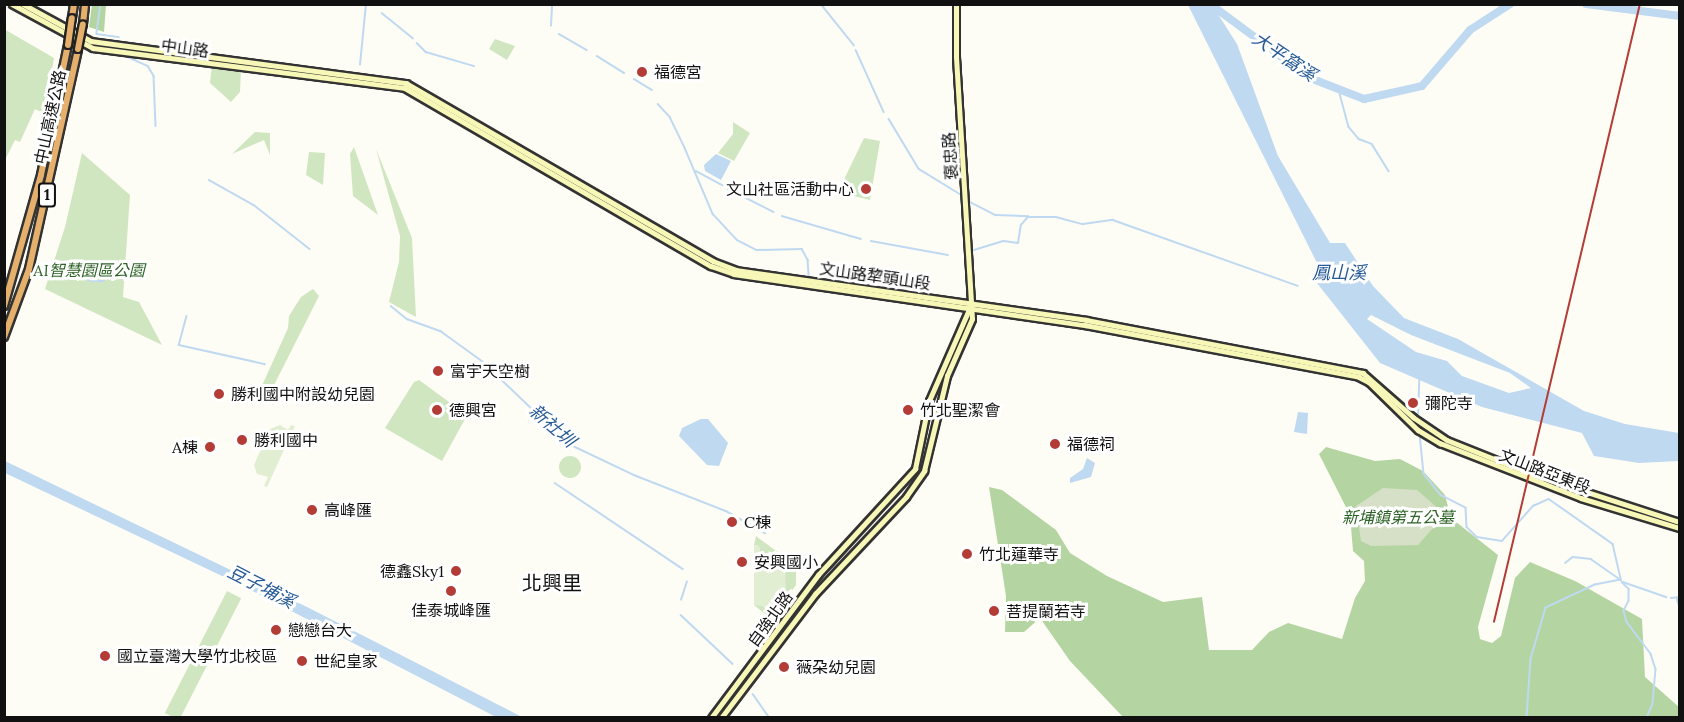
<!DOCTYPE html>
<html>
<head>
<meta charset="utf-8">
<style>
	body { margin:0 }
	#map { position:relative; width:1684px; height:722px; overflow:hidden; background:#fefdf5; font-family:Lora,"Noto Sans TC",serif }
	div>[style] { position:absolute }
	.green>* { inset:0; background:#d0e6c1; transform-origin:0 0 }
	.round { border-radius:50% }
	.forest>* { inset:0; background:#b4d5a2 }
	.cemetery>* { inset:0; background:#d5e0c7 }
	.pitch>* { inset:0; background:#e1eed2 }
	.water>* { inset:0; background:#bfd9f1 }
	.stream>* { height:1.5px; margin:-0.75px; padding:0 0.75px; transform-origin:0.75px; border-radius:0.75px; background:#bfd9f1 }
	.river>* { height:8px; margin:-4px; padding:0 4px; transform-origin:4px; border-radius:4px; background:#bfd9f1 }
	.roads { filter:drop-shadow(2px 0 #333) drop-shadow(-2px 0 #333) drop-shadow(0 2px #333) drop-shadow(0 -2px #333) }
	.secondary>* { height:4.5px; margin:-2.25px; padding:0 2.25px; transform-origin:2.25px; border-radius:2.25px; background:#f7f7b7 }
	.motorway>* { height:6px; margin:-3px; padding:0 3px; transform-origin:3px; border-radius:3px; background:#e5b06c }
	.rail>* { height:1.5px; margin:-0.75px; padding:0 0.75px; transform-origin:0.75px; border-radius:0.75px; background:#b33d36 }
	.bridges { filter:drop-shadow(2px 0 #222) drop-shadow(-2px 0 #222) drop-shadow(0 2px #222) drop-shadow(0 -2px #222) }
	.motorway-bridge>* { height:6px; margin:-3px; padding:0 3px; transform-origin:3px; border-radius:3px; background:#e5b06c }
	.dots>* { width:16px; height:16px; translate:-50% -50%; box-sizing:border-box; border:3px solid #fff; border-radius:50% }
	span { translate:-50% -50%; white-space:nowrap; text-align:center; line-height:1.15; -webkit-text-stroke:6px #fff; paint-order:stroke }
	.shield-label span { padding:2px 4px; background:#fff; border:2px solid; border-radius:4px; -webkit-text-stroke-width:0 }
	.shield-label { font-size:15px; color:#111; font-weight:700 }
	.street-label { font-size:16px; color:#111 }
	.poi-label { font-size:16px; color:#111 }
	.left { translate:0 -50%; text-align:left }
	.right { translate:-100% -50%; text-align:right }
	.park-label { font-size:16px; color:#2d6326; font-style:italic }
	.water-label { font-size:18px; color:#255997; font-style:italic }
	.quarter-label { font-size:20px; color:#111 }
	.frame { position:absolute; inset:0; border:6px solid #111; pointer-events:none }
</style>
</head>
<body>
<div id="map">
	<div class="green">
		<div style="clip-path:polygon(4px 29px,54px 58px,45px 114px,35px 109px,20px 142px,15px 140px,6px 158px)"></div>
		<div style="clip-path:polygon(495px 39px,515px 46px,507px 60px,489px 49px)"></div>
		<div style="clip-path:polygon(212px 64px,241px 68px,240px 92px,231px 102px,210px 83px)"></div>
		<div style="clip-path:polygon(733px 122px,750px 133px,734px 161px,718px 153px,733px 134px)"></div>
		<div style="clip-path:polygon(255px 132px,270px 133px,270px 155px,264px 140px,232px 154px)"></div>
		<div style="clip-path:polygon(864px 138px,880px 141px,870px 200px,838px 192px)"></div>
		<div style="clip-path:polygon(354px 147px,378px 215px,353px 196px,350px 154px)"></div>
		<div style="clip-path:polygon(376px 149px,412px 238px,416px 317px,389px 302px,399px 262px,400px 236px)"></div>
		<div style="clip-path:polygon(309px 152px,325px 153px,323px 185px,306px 175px)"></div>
		<div style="clip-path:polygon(82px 153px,130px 195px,123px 297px,139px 302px,162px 345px,45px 289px,65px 227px)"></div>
		<div style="clip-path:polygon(313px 289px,319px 296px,269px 395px,260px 390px,288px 328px,289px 316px,301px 297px)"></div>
		<div style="clip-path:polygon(419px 380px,464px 413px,465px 419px,442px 461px,385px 428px,414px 382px)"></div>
		<div style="clip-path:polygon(277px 428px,285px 436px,270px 470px,262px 472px,259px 463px)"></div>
		<div class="round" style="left:559px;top:456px;width:22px;height:22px"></div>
		<div style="clip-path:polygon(756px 536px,791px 562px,796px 571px,796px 585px,771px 619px,754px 605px,760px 604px,767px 609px,786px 595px,778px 554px,760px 556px,759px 546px,754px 545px)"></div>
		<div style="left:227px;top:591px;width:16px;height:137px;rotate:27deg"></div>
	</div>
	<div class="forest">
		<div style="clip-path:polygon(92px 4px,106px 5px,104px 32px,89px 27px)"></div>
		<div style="clip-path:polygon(1326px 447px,1375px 461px,1400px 459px,1423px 471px,1445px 495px,1451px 518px,1498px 555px,1478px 627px,1480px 639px,1492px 643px,1501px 636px,1515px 578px,1530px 562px,1575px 581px,1642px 619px,1645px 677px,1679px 707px,1679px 717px,1123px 717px,1070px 661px,1040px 618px,1024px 632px,1005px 632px,1006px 596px,989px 487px,1002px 490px,1056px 530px,1070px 553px,1107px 576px,1163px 602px,1202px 597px,1209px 650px,1252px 650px,1269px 632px,1288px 623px,1342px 639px,1355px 598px,1365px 581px,1364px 561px,1353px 551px,1350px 515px,1319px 454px)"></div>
	</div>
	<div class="cemetery">
		<div style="clip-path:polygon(1383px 488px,1417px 490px,1440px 510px,1440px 520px,1418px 545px,1371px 546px,1361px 541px,1356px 506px)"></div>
	</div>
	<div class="pitch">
		<div style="clip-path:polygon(280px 425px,288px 430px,291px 425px,295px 426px,267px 487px,264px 486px,268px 477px,257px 474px,254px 465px,270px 429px)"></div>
		<div style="clip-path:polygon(754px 545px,759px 546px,760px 555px,778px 554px,785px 564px,786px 596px,776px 608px,754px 605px)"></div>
	</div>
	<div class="water">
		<div style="clip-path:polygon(evenodd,1188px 5px,1212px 5px,1237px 44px,1278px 156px,1330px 243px,1345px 243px,1373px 286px,1404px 318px,1458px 339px,1584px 411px,1625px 424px,1679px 433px,1679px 461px,1639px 463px,1594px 456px,1582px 433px,1482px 407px,1380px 363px,1313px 278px,1316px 261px,1188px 5px,1371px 315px,1411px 335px,1510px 373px,1531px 388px,1509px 393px,1462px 376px,1447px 361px,1416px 352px,1367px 319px,1371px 315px)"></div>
		<div style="clip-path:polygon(716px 154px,731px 161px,721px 180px,705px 171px,704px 165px)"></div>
		<div style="clip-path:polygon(1298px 412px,1308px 413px,1307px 434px,1294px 432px)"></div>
		<div style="clip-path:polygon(701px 419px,708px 419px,728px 443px,719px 466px,707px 465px,679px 436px,682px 428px)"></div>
		<div style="clip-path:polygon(1087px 458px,1095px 463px,1091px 477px,1070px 483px,1070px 478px,1083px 469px)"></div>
		<div style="clip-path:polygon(5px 461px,307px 607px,522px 717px,496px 717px,241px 585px,5px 473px)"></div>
	</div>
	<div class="stream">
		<div style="left:101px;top:4px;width:30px;rotate:98deg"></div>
		<div style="left:97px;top:34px;width:22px;rotate:8deg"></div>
		<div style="left:821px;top:4px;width:53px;rotate:51.2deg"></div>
		<div style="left:1503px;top:9px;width:6px;rotate:-59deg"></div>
		<div style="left:382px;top:13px;width:40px;rotate:39deg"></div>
		<div style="left:551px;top:26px;width:22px;rotate:-87deg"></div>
		<div style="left:559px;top:34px;width:32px;rotate:30deg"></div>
		<div style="left:417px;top:43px;width:13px;rotate:45deg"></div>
		<div style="left:426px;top:52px;width:50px;rotate:16.3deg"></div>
		<div style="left:856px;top:50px;width:68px;rotate:65.7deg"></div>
		<div style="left:121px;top:54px;width:30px;rotate:24deg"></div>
		<div style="left:148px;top:66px;width:12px;rotate:59deg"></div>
		<div style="left:154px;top:76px;width:50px;rotate:87.7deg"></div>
		<div style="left:597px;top:56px;width:32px;rotate:32deg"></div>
		<div style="left:360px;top:65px;width:61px;rotate:-84.4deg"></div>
		<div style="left:634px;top:79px;width:21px;rotate:31deg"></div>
		<div style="left:1339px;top:90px;width:38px;rotate:75deg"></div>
		<div style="left:1349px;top:127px;width:16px;rotate:50deg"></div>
		<div style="left:1359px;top:139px;width:14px;rotate:21deg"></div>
		<div style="left:1372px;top:144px;width:32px;rotate:58deg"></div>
		<div style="left:658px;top:104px;width:18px;rotate:47deg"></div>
		<div style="left:670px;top:117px;width:34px;rotate:64deg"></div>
		<div style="left:685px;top:148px;width:72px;rotate:67deg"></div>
		<div style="left:713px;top:214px;width:35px;rotate:47deg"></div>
		<div style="left:737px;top:240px;width:22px;rotate:27deg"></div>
		<div style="left:757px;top:250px;width:45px;rotate:-1.3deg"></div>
		<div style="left:802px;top:249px;width:13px;rotate:61deg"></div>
		<div style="left:808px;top:260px;width:16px;rotate:86deg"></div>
		<div style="left:889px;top:119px;width:58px;rotate:59deg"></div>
		<div style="left:919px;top:169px;width:48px;rotate:31.4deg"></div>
		<div style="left:696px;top:171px;width:30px;rotate:28deg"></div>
		<div style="left:209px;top:180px;width:51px;rotate:29.1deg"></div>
		<div style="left:254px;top:205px;width:71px;rotate:38.2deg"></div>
		<div style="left:728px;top:189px;width:51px;rotate:26.6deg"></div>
		<div style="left:970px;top:202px;width:29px;rotate:27deg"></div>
		<div style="left:996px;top:215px;width:32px;rotate:2deg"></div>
		<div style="left:782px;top:216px;width:82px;rotate:16.2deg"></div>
		<div style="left:871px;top:241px;width:78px;rotate:10.3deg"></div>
		<div style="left:974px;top:250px;width:31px;rotate:-17deg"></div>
		<div style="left:1004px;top:241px;width:14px;rotate:8deg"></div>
		<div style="left:1018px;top:243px;width:18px;rotate:-81deg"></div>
		<div style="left:1021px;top:225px;width:11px;rotate:-49deg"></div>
		<div style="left:1028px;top:217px;width:28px"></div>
		<div style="left:1056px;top:217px;width:28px;rotate:15deg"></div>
		<div style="left:1083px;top:224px;width:30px;rotate:-8deg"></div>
		<div style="left:1113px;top:220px;width:196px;rotate:19.6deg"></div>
		<div style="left:76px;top:273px;width:17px;rotate:28deg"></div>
		<div style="left:91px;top:281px;width:13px"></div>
		<div style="left:391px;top:306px;width:21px;rotate:39deg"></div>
		<div style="left:407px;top:319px;width:37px;rotate:20deg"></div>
		<div style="left:442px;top:332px;width:49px;rotate:35.9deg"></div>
		<div style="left:482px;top:361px;width:120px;rotate:43.7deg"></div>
		<div style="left:569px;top:444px;width:72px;rotate:25.5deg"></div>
		<div style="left:634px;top:475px;width:99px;rotate:21.4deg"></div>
		<div style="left:726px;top:511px;width:45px;rotate:29.4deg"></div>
		<div style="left:187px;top:316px;width:30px;rotate:105deg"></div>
		<div style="left:179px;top:345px;width:88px;rotate:12.5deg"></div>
		<div style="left:1418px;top:417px;width:37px;rotate:-88deg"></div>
		<div style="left:1420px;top:434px;width:40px;rotate:84.3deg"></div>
		<div style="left:1424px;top:474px;width:27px;rotate:51deg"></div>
		<div style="left:1441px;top:495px;width:28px;rotate:27deg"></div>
		<div style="left:1466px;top:508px;width:19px;rotate:87deg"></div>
		<div style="left:1467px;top:527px;width:14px;rotate:45deg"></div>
		<div style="left:1477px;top:537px;width:25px;rotate:9deg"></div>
		<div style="left:1502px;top:541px;width:47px;rotate:-48.5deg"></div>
		<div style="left:1533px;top:506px;width:17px;rotate:-24deg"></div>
		<div style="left:1549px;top:499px;width:78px;rotate:35.1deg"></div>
		<div style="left:1613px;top:544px;width:37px;rotate:77deg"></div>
		<div style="left:1621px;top:580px;width:26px;rotate:169deg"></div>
		<div style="left:1595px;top:585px;width:54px;rotate:154.9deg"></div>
		<div style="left:1546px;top:608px;width:53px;rotate:106.4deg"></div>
		<div style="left:1531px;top:659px;width:59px;rotate:93.9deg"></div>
		<div style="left:555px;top:483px;width:154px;rotate:33.9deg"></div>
		<div style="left:1565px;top:563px;width:10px;rotate:-37deg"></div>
		<div style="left:1573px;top:557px;width:18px;rotate:6deg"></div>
		<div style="left:1591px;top:559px;width:37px;rotate:35deg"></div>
		<div style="left:1622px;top:582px;width:10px;rotate:45deg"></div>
		<div style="left:1629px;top:589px;width:12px;rotate:90deg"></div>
		<div style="left:1629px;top:601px;width:11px;rotate:117deg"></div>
		<div style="left:1624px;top:611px;width:11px;rotate:75deg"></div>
		<div style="left:1627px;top:622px;width:40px;rotate:53deg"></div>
		<div style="left:1651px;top:654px;width:16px;rotate:72deg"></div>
		<div style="left:1656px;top:669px;width:35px;rotate:95deg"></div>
		<div style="left:1653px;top:704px;width:15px;rotate:113deg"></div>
		<div style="left:1623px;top:582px;width:46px;rotate:19.2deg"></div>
		<div style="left:1671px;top:598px;width:9px;rotate:-6deg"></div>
		<div style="left:1677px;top:598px;width:10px;rotate:73deg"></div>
		<div style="left:681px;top:600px;width:19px;rotate:-72deg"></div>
		<div style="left:681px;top:615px;width:71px;rotate:43.3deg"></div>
		<div style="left:753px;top:694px;width:29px;rotate:55deg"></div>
	</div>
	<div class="river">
		<div style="left:1210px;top:4px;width:124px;rotate:36.5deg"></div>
		<div style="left:1310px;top:78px;width:58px;rotate:21.3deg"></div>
		<div style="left:1364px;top:99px;width:59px;rotate:-12.6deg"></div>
		<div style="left:1422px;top:86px;width:74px;rotate:-49.4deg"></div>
		<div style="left:1470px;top:30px;width:48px;rotate:-33deg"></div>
		<div style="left:1586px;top:4px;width:95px;rotate:7.3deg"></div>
	</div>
	<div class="roads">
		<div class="secondary">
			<div style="left:12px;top:4px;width:92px;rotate:28.5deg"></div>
			<div style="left:93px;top:48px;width:315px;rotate:7.3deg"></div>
			<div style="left:405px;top:88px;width:354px;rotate:30.2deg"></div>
			<div style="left:711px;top:266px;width:24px;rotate:19deg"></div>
			<div style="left:734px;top:274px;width:355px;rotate:8.3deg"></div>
			<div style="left:1085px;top:325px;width:279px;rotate:10.7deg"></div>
			<div style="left:1359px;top:377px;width:11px;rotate:27deg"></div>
			<div style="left:1369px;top:382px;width:69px;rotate:44.4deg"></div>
			<div style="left:1418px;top:430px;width:26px;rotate:31deg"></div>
			<div style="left:1440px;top:443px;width:151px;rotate:21.3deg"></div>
			<div style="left:1581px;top:498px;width:103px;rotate:16.9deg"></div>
			<div style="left:23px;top:4px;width:77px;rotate:28.6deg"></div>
			<div style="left:91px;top:41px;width:318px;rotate:7.6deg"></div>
			<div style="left:406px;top:83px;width:355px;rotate:30.1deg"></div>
			<div style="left:713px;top:261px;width:25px;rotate:21deg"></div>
			<div style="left:736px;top:270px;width:354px;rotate:8.1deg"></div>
			<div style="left:1086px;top:320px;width:282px;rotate:10.8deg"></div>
			<div style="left:1363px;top:373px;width:67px;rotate:41.3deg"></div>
			<div style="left:1413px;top:417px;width:41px;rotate:34.1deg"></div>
			<div style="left:1447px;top:440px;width:92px;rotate:21.8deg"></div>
			<div style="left:1532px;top:474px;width:156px;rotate:18deg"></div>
			<div style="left:711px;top:718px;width:179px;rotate:-53.2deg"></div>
			<div style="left:818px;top:575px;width:144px;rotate:-47.5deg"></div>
			<div style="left:915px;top:469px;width:69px;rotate:-78.4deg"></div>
			<div style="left:929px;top:401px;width:103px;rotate:-66.4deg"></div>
			<div style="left:721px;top:718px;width:156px;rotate:-52.8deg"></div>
			<div style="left:815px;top:594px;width:133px;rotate:-46.8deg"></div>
			<div style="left:906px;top:497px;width:32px;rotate:-55deg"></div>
			<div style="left:924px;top:471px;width:98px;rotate:-76.4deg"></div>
			<div style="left:947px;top:376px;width:62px;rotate:-66.3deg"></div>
			<div style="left:972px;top:319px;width:262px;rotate:-93.5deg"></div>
			<div style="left:956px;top:57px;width:53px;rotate:-90deg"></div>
		</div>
		<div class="motorway">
			<div style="left:72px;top:18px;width:14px;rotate:-82deg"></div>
			<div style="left:83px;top:24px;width:20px;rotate:-84deg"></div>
			<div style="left:4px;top:306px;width:136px;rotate:-74.2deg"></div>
			<div style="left:41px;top:175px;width:133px;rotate:-78.3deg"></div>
			<div style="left:4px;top:337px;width:72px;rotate:-69.8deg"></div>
			<div style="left:29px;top:269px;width:225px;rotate:-77.4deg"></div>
		</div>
	</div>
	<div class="rail">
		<div style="left:1494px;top:622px;width:635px;rotate:-76.71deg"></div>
	</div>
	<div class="bridges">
		<div class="motorway-bridge">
			<div style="left:68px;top:45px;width:27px;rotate:-82deg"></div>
			<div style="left:78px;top:49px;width:25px;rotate:-79deg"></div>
		</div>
	</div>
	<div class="dots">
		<div style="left:642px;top:72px;background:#b33d36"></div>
		<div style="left:866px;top:189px;background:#b33d36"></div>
		<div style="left:438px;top:371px;background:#b33d36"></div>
		<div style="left:219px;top:394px;background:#b33d36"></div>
		<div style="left:1413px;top:403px;background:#b33d36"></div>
		<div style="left:437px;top:410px;background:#b33d36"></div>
		<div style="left:908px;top:410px;background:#b33d36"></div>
		<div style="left:242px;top:440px;background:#b33d36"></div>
		<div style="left:1055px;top:444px;background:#b33d36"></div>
		<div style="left:210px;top:447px;background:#b33d36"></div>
		<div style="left:312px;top:510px;background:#b33d36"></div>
		<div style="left:732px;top:522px;background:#b33d36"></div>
		<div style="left:967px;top:554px;background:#b33d36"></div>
		<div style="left:742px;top:562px;background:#b33d36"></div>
		<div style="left:456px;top:571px;background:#b33d36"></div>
		<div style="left:451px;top:591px;background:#b33d36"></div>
		<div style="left:994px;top:611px;background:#b33d36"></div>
		<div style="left:276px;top:630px;background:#b33d36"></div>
		<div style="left:105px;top:656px;background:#b33d36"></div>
		<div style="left:302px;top:661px;background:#b33d36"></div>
		<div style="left:784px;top:667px;background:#b33d36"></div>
	</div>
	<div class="shield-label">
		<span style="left:47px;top:195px">1</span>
	</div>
	<div class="street-label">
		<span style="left:185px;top:48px;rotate:8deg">中山路</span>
		<span style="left:50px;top:117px;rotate:-78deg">中山高速公路</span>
		<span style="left:950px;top:156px;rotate:-94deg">褒忠路</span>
		<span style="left:875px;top:276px;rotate:8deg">文山路犂頭山段</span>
		<span style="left:1545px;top:471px;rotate:21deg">文山路亞東段</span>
		<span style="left:770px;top:619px;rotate:-54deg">自強北路</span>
	</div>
	<div class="poi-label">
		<span class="left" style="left:654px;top:72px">福德宮</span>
		<span class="right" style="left:854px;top:189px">文山社區活動中心</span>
		<span class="left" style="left:450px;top:371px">富宇天空樹</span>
		<span class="left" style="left:231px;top:394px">勝利國中附設幼兒園</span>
		<span class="left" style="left:1425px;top:403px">彌陀寺</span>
		<span class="left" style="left:449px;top:410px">德興宮</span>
		<span class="left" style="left:920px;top:410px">竹北聖潔會</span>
		<span class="left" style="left:254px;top:440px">勝利國中</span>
		<span class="left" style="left:1067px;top:444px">福德祠</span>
		<span class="right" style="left:198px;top:447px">A棟</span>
		<span class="left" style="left:324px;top:510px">高峰匯</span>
		<span class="left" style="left:744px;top:522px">C棟</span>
		<span class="left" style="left:979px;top:554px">竹北蓮華寺</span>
		<span class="left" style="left:754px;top:562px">安興國小</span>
		<span class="right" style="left:444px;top:571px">德鑫Sky1</span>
		<span style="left:451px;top:610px">佳泰城峰匯</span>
		<span class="left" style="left:1006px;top:611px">菩提蘭若寺</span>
		<span class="left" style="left:288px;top:630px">戀戀台大</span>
		<span class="left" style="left:117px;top:656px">國立臺灣大學竹北校區</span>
		<span class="left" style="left:314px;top:661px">世紀皇家</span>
		<span class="left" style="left:796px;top:667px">薇朶幼兒園</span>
	</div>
	<div class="park-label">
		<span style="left:89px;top:270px">AI智慧園區公園</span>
		<span style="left:1398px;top:517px">新埔鎮第五公墓</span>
	</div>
	<div class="water-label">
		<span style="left:1284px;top:57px;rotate:34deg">大平窩溪</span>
		<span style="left:1339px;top:273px">鳳山溪</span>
		<span style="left:552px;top:426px;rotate:41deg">新社圳</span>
		<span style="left:261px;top:587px;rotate:27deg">豆子埔溪</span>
	</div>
	<div class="quarter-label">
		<span style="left:552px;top:582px">北興里</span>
	</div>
	<div class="frame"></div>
</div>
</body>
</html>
